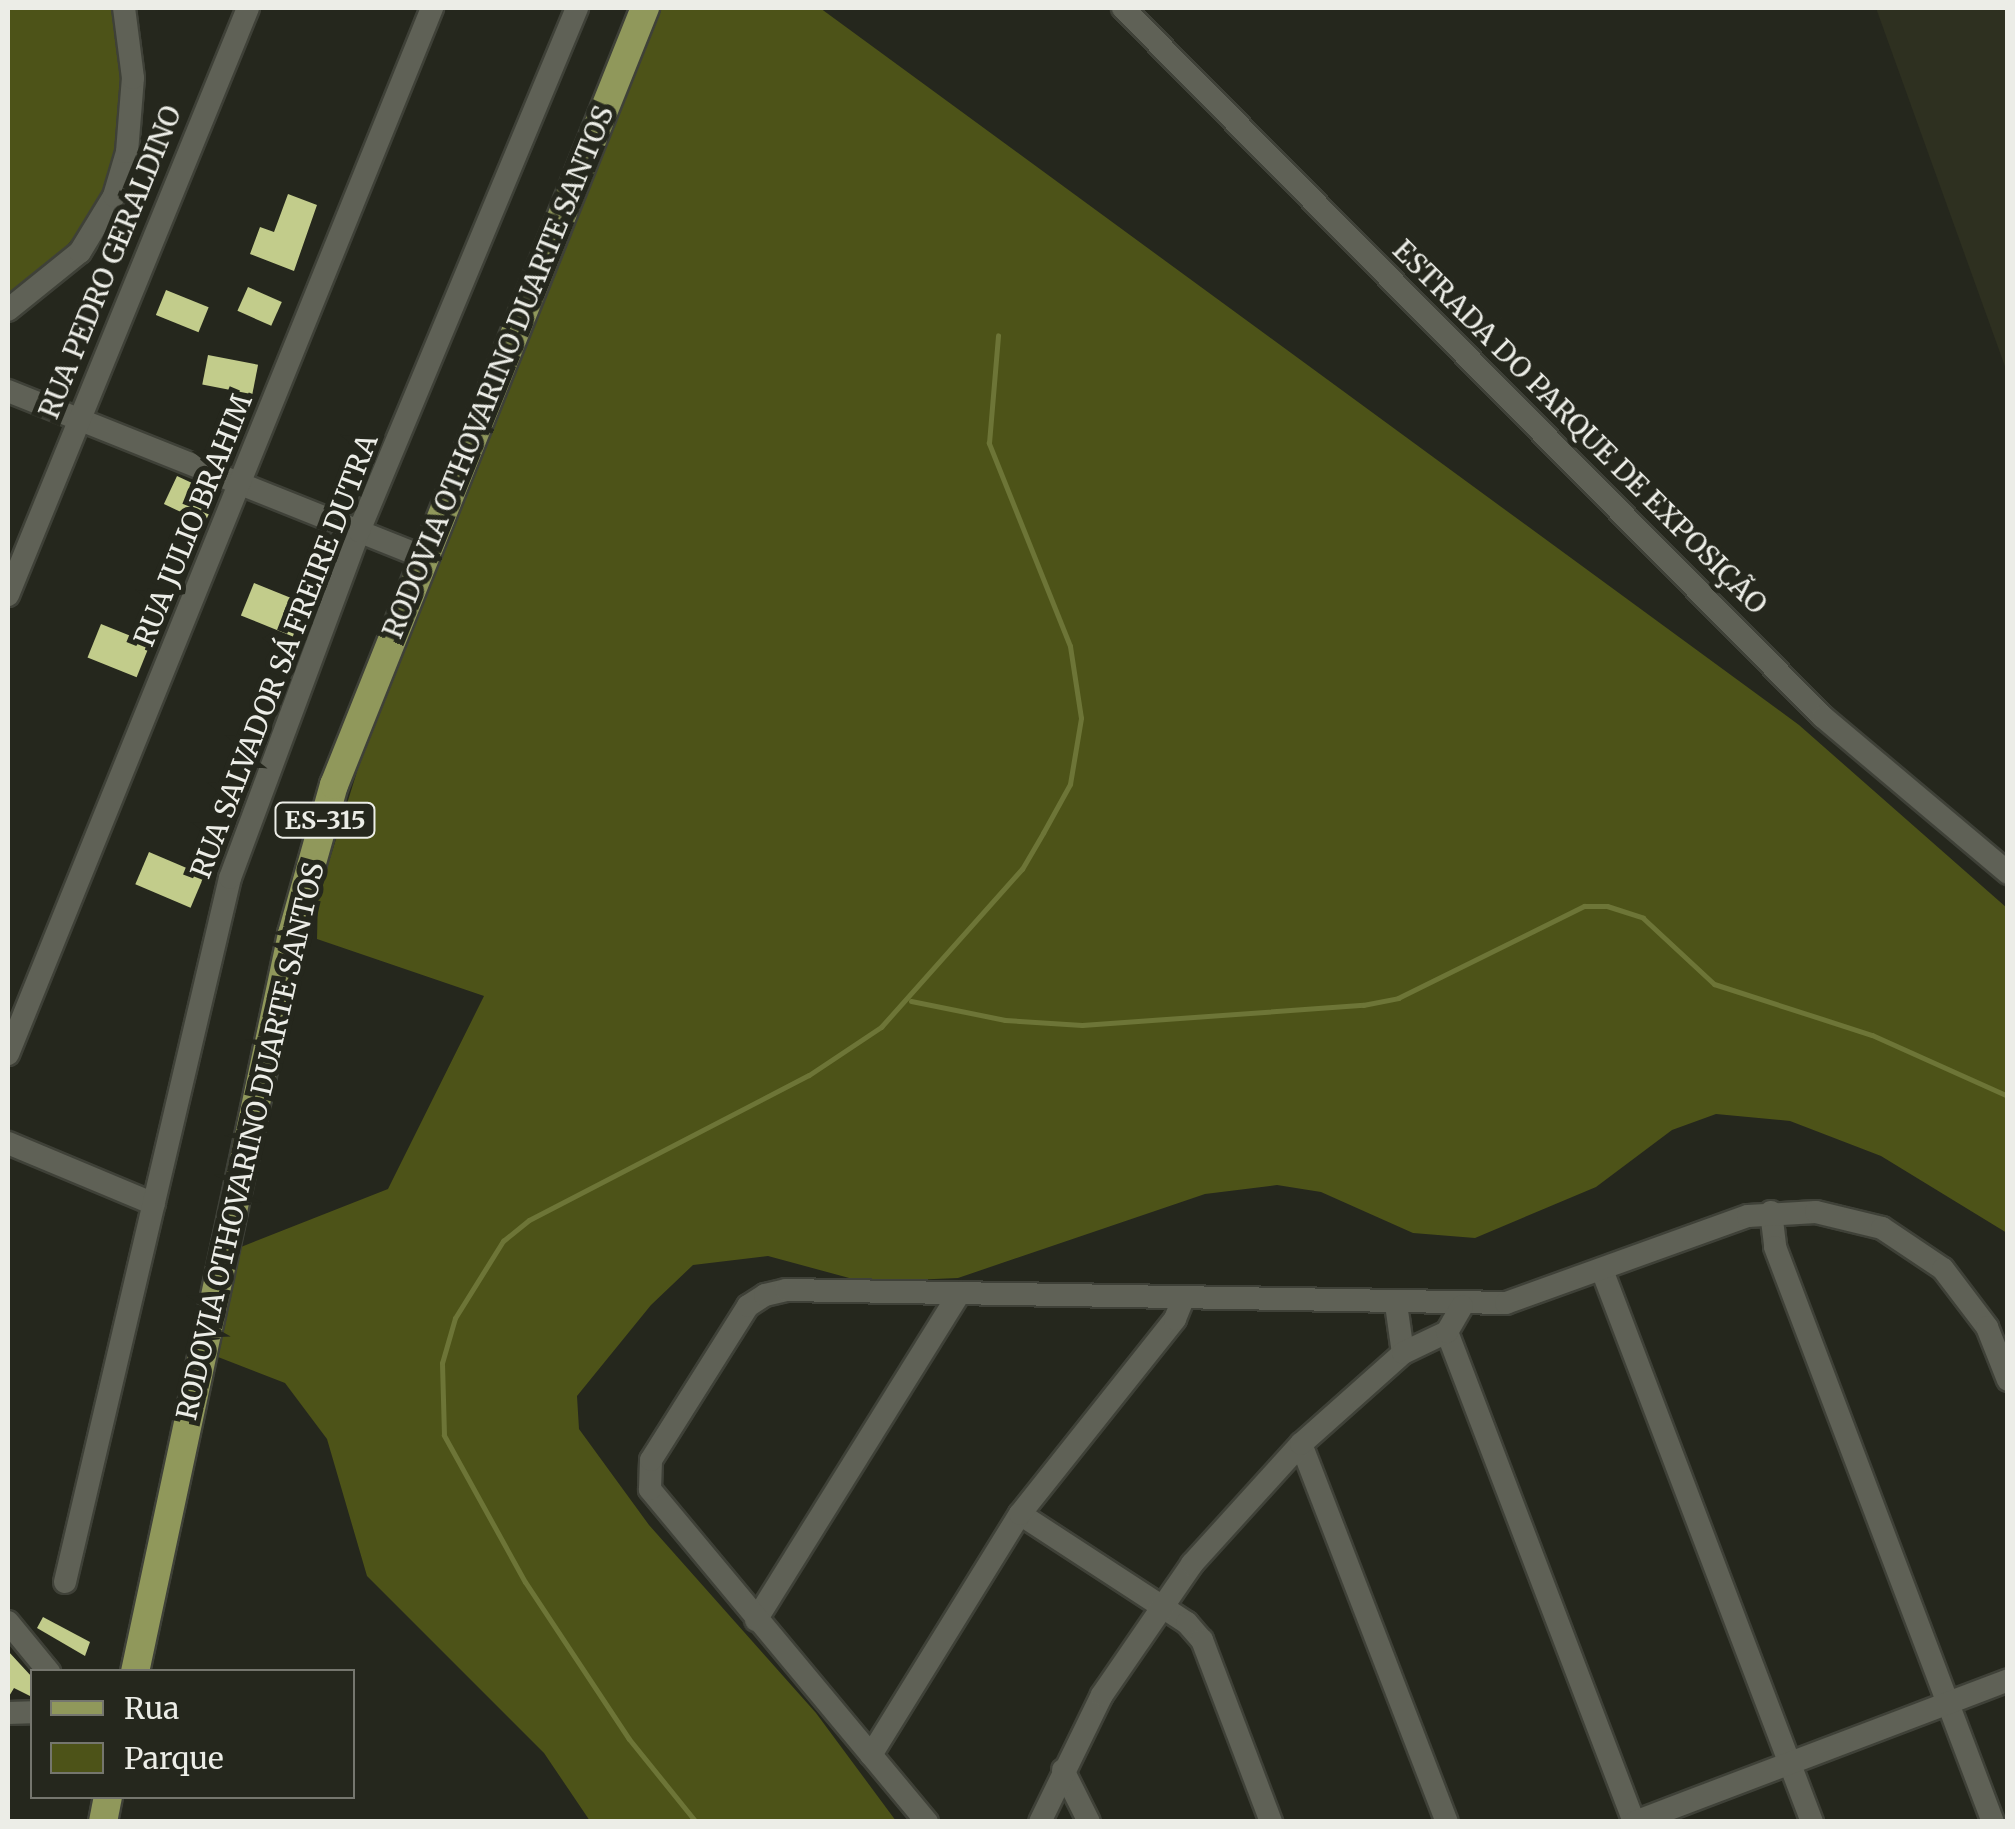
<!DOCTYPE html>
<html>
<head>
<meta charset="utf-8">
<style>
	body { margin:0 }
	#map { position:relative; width:2015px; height:1829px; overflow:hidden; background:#25271d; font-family:Merriweather,serif }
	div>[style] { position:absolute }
	.built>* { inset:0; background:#2e3020 }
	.green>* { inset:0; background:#4d5318 }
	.stream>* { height:5px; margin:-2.5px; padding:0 2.5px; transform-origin:2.5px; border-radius:2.5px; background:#6d7537 }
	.building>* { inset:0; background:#c2cc8b; transform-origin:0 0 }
	.roads { filter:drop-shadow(2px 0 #3f4138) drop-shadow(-2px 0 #3f4138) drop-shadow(0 2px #3f4138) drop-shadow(0 -2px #3f4138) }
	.minor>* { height:22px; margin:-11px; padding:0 11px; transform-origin:11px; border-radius:11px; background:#5f6156 }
	.major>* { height:28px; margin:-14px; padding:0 14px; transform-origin:14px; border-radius:14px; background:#90985b }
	span { translate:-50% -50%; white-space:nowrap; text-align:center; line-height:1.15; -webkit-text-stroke:10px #25271d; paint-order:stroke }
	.shield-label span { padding:2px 8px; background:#25271d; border:2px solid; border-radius:8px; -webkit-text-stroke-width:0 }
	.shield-label { font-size:25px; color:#ecede7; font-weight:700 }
	.street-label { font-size:28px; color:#ecede7 }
	.frame { position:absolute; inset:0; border:10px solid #ecede7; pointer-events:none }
	.legend { position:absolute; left:30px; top:1669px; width:325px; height:130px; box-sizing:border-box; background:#25271d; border:2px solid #75766e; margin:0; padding:12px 18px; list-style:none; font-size:30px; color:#ecede7 }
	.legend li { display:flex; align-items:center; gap:20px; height:50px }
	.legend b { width:50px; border:2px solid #75766e }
</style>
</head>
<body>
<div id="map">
	<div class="built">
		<div style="clip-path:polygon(1876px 8px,2007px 8px,2007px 372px)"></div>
	</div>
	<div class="green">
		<div style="clip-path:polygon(8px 8px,118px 8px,122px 24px,121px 136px,106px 197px,58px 257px,8px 299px)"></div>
		<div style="clip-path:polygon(662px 8px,820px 8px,1799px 725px,2007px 908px,2007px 1233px,1881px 1156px,1790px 1121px,1716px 1114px,1672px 1130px,1596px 1187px,1475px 1238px,1413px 1233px,1321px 1192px,1277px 1185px,1205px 1194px,958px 1278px,864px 1282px,768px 1256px,693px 1265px,651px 1305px,577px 1396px,579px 1429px,649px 1525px,816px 1713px,896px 1821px,590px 1821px,544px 1753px,367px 1576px,327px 1439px,285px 1383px,218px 1357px,241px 1247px,388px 1189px,484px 996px,317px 939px,318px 897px,373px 720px)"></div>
	</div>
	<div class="stream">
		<div style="left:911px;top:1001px;width:96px;rotate:11.4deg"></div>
		<div style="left:1005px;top:1020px;width:77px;rotate:3.7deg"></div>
		<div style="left:1082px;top:1025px;width:282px;rotate:-4.1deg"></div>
		<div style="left:1363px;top:1005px;width:36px;rotate:-11deg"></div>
		<div style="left:1398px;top:998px;width:208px;rotate:-26.3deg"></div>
		<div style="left:1584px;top:906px;width:23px"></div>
		<div style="left:1607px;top:906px;width:38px;rotate:18deg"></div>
		<div style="left:1643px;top:918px;width:97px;rotate:42.9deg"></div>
		<div style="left:1714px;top:984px;width:166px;rotate:17.9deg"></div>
		<div style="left:1872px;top:1035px;width:149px;rotate:24.2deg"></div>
		<div style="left:696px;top:1822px;width:107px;rotate:-128.9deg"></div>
		<div style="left:629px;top:1739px;width:188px;rotate:-123.5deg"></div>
		<div style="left:525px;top:1582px;width:168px;rotate:-118.9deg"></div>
		<div style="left:444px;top:1435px;width:72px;rotate:-91.6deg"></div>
		<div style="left:442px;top:1363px;width:47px;rotate:-73.9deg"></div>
		<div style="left:455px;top:1318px;width:91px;rotate:-58.1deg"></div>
		<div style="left:503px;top:1241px;width:33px;rotate:-39deg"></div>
		<div style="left:529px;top:1220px;width:315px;rotate:-27.4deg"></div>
		<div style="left:809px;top:1075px;width:87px;rotate:-33.7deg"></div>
		<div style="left:881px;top:1027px;width:212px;rotate:-48.3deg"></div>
		<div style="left:1022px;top:869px;width:42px;rotate:-59.7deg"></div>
		<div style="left:1043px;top:833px;width:56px;rotate:-61.1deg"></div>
		<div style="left:1070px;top:784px;width:67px;rotate:-80.5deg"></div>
		<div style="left:1081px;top:718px;width:73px;rotate:-98.7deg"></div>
		<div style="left:1070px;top:646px;width:219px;rotate:-111.8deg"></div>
		<div style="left:989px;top:443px;width:108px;rotate:-85.2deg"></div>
	</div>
	<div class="building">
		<div style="clip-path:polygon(288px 194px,317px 205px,294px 271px,250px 254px,260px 227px,274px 232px)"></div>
		<div style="left:248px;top:287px;width:37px;height:26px;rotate:24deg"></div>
		<div style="left:166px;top:290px;width:46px;height:27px;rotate:22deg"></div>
		<div style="left:208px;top:355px;width:51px;height:30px;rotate:11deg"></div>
		<div style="left:177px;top:476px;width:45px;height:31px;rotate:25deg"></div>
		<div style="left:254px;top:583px;width:56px;height:35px;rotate:22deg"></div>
		<div style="left:101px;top:624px;width:53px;height:36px;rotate:22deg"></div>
		<div style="left:149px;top:852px;width:60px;height:35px;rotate:23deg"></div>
		<div style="clip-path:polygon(43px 1617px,90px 1642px,85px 1656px,37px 1628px)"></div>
		<div style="clip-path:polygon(8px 1651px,32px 1677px,32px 1697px,14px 1688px,8px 1698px)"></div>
	</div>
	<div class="roads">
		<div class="minor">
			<div style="left:1123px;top:8px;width:996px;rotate:45.37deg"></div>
			<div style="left:1823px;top:717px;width:242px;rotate:40.1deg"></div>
			<div style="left:8px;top:310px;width:92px;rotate:-38.9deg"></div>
			<div style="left:80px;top:252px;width:66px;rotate:-58.7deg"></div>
			<div style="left:114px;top:196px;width:46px;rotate:-73.5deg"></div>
			<div style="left:127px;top:152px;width:74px;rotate:-85.4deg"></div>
			<div style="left:133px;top:78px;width:71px;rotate:-97.3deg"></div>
			<div style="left:8px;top:391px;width:447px;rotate:21.8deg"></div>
			<div style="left:8px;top:595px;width:634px;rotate:-67.76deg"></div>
			<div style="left:8px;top:1054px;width:1129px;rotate:-67.93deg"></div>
			<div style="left:8px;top:1143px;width:158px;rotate:22.7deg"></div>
			<div style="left:1771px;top:1212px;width:35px;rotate:83deg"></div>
			<div style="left:1775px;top:1247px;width:615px;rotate:69.24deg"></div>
			<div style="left:1602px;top:1270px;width:591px;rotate:69.17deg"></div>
			<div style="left:1396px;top:1304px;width:49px;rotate:81.9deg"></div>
			<div style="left:1447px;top:1332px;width:524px;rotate:69.11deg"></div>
			<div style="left:1301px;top:1444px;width:405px;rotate:68.9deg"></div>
			<div style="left:1020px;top:1514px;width:199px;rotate:33.1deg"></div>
			<div style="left:1187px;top:1623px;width:23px;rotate:49deg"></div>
			<div style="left:1202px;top:1640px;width:195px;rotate:69.2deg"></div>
			<div style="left:65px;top:1582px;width:723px;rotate:-76.81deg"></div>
			<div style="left:230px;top:878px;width:370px;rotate:-69.6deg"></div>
			<div style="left:359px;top:531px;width:567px;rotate:-67.37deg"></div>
			<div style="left:756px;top:1620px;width:384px;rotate:-58.1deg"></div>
			<div style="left:8px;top:1622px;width:65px;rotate:50.6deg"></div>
			<div style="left:8px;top:1713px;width:24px;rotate:-2deg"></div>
			<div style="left:871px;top:1755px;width:283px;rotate:-58.3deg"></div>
			<div style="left:1020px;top:1514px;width:249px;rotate:-51.5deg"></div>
			<div style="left:1175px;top:1319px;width:22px;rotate:-68deg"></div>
			<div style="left:1063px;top:1770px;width:58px;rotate:63.4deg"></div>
			<div style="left:927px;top:1822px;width:433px;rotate:-129.8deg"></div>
			<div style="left:650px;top:1489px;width:29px;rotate:-88deg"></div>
			<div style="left:651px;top:1460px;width:182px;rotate:-57.8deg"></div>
			<div style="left:748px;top:1306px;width:20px;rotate:-33deg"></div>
			<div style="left:765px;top:1295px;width:22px;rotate:-13deg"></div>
			<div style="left:786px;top:1290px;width:720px;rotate:1.03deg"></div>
			<div style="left:1506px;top:1303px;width:257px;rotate:-19.8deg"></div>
			<div style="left:1748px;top:1216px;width:68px;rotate:-3.4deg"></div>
			<div style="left:1816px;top:1212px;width:68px;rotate:13.6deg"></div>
			<div style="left:1882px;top:1228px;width:73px;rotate:33.9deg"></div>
			<div style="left:1943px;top:1269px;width:73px;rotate:52.8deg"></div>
			<div style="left:1987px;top:1327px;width:57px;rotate:68.4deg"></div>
			<div style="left:1040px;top:1822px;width:141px;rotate:-64deg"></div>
			<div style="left:1102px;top:1695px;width:159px;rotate:-55.5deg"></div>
			<div style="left:1192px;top:1564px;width:162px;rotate:-47.8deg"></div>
			<div style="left:1301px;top:1444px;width:137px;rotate:-41.7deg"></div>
			<div style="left:1403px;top:1353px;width:49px;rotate:-25.5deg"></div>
			<div style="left:1447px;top:1332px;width:30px;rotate:-60deg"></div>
			<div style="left:1635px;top:1822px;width:399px;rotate:-20.8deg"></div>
		</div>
		<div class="major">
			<div style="left:135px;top:1672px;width:755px;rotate:-77.99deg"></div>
			<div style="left:292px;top:934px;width:155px;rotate:-74.3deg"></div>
			<div style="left:334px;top:785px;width:837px;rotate:-68.19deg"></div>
			<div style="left:103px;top:1822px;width:26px;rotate:-79deg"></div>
		</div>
	</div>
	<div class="shield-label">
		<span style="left:325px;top:820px">ES-315</span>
	</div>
	<div class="street-label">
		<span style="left:110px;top:262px;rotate:-68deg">RUA PEDRO GERALDINO</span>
		<span style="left:498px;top:372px;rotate:-68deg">RODOVIA OTHOVARINO DUARTE SANTOS</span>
		<span style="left:1580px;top:427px;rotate:45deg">ESTRADA DO PARQUE DE EXPOSIÇÃO</span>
		<span style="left:193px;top:520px;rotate:-68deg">RUA JULIO BRAHIM</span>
		<span style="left:284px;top:656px;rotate:-69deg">RUA SALVADOR SÁ FREIRE DUTRA</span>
		<span style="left:250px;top:1141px;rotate:-77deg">RODOVIA OTHOVARINO DUARTE SANTOS</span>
	</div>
	<div class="frame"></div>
	<ul class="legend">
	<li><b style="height:12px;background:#90985b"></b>Rua</li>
	<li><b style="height:28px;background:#4d5318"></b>Parque</li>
	</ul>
</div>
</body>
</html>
